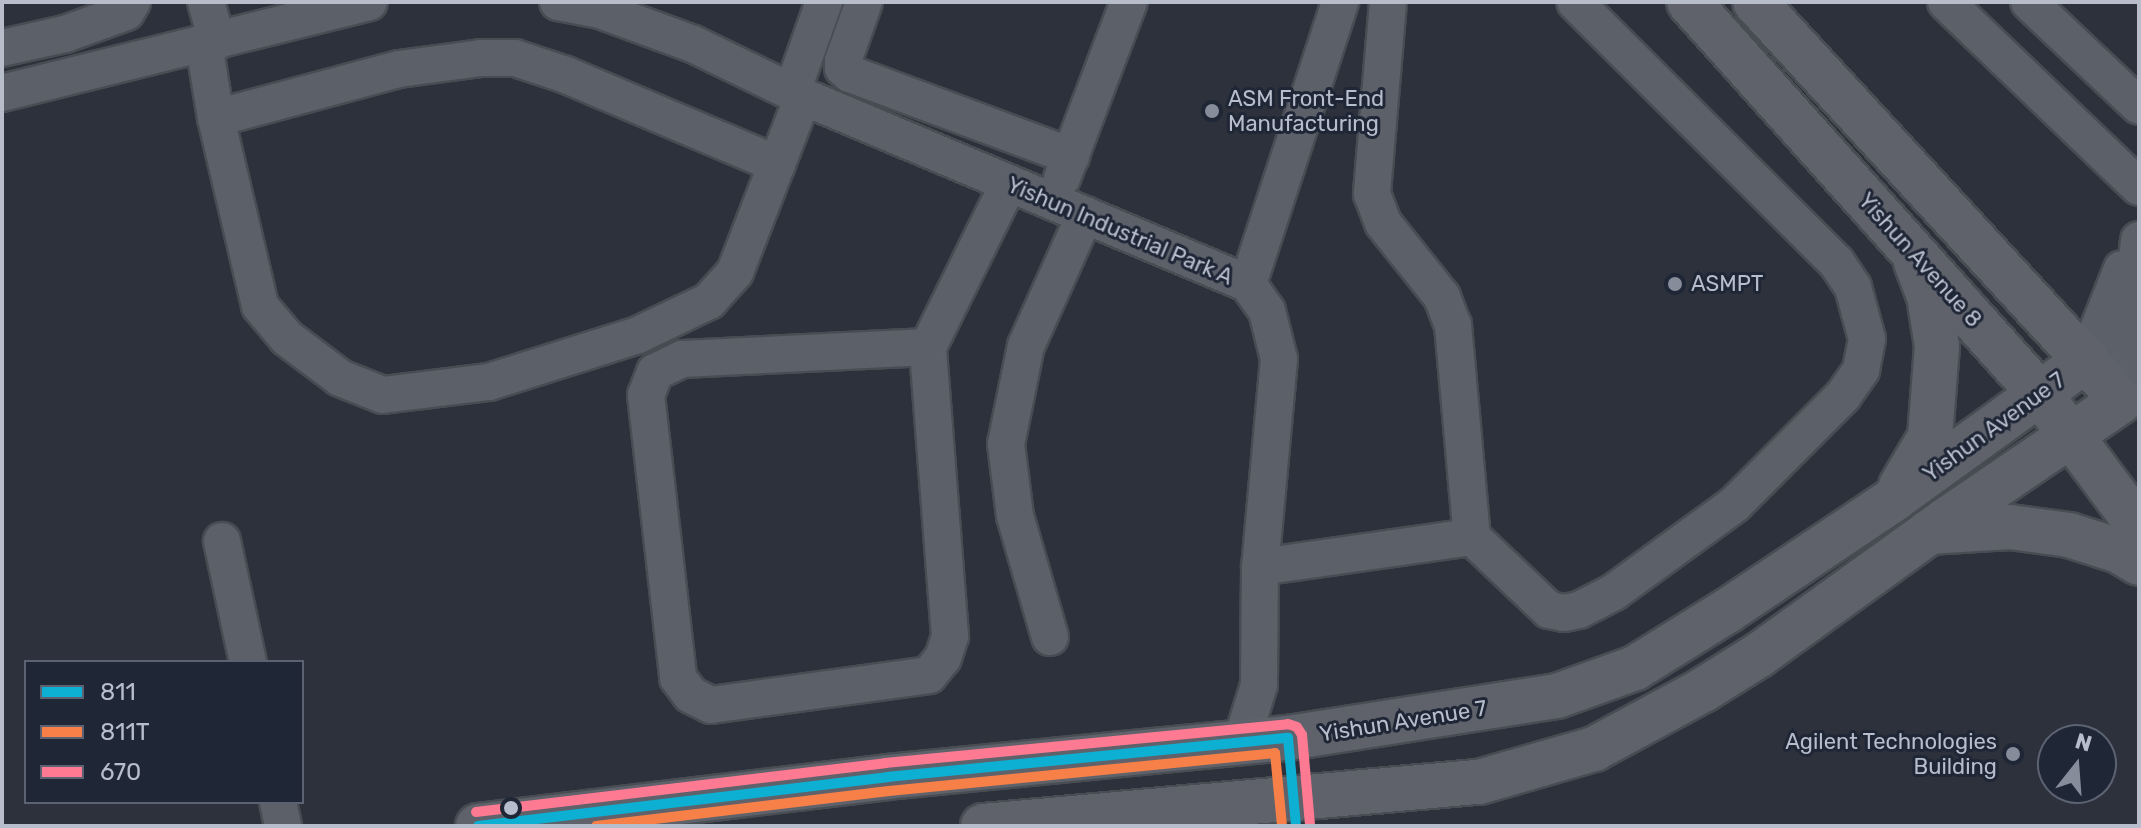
<!DOCTYPE html>
<html>
<head>
<meta charset="utf-8">
<style>
	body { margin:0 }
	#map { position:relative; width:2141px; height:828px; overflow:hidden; background:#2c313b; font-family:Rubik,sans-serif }
	div>[style] { position:absolute }
	.roads { filter:drop-shadow(2px 0 #484c53) drop-shadow(-2px 0 #484c53) drop-shadow(0 2px #484c53) drop-shadow(0 -2px #484c53) }
	.minor>* { height:36px; margin:-18px; padding:0 18px; transform-origin:18px; border-radius:18px; background:#5c6069 }
	.major>* { height:44px; margin:-22px; padding:0 22px; transform-origin:22px; border-radius:22px; background:#5f626a }
	.bus-1>* { height:10px; margin:-5px; padding:0 5px; transform-origin:5px; border-radius:5px; background:#0dafd3 }
	.bus-2>* { height:10px; margin:-5px; padding:0 5px; transform-origin:5px; border-radius:5px; background:#f78048 }
	.bus-3>* { height:10px; margin:-5px; padding:0 5px; transform-origin:5px; border-radius:5px; background:#fe7a93 }
	.dots>* { width:22px; height:22px; translate:-50% -50%; box-sizing:border-box; border:4px solid #1f2636; border-radius:50% }
	span { translate:-50% -50%; white-space:nowrap; text-align:center; line-height:1.15; -webkit-text-stroke:6px #1f2636; paint-order:stroke }
	.poi-label { font-size:22px; color:#b7bdcb }
	.left { translate:0 -50%; text-align:left }
	.right { translate:-100% -50%; text-align:right }
	.street-label { font-size:22px; color:#b7bdcb }
	.frame { position:absolute; inset:0; border:4px solid #b7bdcb; pointer-events:none }
	.legend { position:absolute; left:24px; top:660px; width:280px; height:144px; box-sizing:border-box; background:#1f2636; border:2px solid #5c6272; margin:0; padding:10px 14px; list-style:none; font-size:24px; color:#b7bdcb }
	.legend li { display:flex; align-items:center; gap:16px; height:40px }
	.legend b { width:40px; border:2px solid #5c6272 }
	.north { position:absolute; left:2037px; top:724px; width:80px; height:80px; box-sizing:border-box; background:#1f2636; border:2px solid #5c6272; border-radius:50%; rotate:17deg; font-size:22px; font-weight:700; line-height:32px; text-align:center; color:#b7bdcb }
	.north::after { content:''; display:block; margin:auto; width:28px; height:36px; background:#868c99; clip-path:polygon(50% 0,100% 100%,50% 72%,0 100%) }
</style>
</head>
<body>
<div id="map">
	<div class="roads">
		<div class="minor">
			<div style="left:206px;top:2px;width:41px;rotate:74.2deg"></div>
			<div style="left:558px;top:2px;width:43px;rotate:10.8deg"></div>
			<div style="left:600px;top:10px;width:99px;rotate:20.1deg"></div>
			<div style="left:693px;top:44px;width:110px;rotate:25.9deg"></div>
			<div style="left:792px;top:92px;width:495px;rotate:22.8deg"></div>
			<div style="left:1248px;top:284px;width:33px;rotate:55deg"></div>
			<div style="left:1267px;top:311px;width:49px;rotate:76deg"></div>
			<div style="left:1279px;top:359px;width:209px;rotate:95.2deg"></div>
			<div style="left:1260px;top:567px;width:118px;rotate:90.5deg"></div>
			<div style="left:1259px;top:685px;width:61px;rotate:107.2deg"></div>
			<div style="left:864px;top:2px;width:63px;rotate:109.6deg"></div>
			<div style="left:843px;top:61px;width:7px;rotate:90deg"></div>
			<div style="left:843px;top:68px;width:9px;rotate:41deg"></div>
			<div style="left:850px;top:74px;width:236px;rotate:20.4deg"></div>
			<div style="left:1388px;top:2px;width:193px;rotate:94.8deg"></div>
			<div style="left:1372px;top:194px;width:31px;rotate:69deg"></div>
			<div style="left:1383px;top:223px;width:95px;rotate:51.4deg"></div>
			<div style="left:1442px;top:297px;width:30px;rotate:69deg"></div>
			<div style="left:1453px;top:325px;width:213px;rotate:84.9deg"></div>
			<div style="left:1472px;top:537px;width:106px;rotate:43.5deg"></div>
			<div style="left:1549px;top:610px;width:15px;rotate:11deg"></div>
			<div style="left:1564px;top:613px;width:15px;rotate:-11deg"></div>
			<div style="left:1579px;top:610px;width:39px;rotate:-27deg"></div>
			<div style="left:1614px;top:592px;width:150px;rotate:-36deg"></div>
			<div style="left:1735px;top:504px;width:153px;rotate:-45deg"></div>
			<div style="left:1843px;top:396px;width:32px;rotate:-55deg"></div>
			<div style="left:1861px;top:370px;width:32px;rotate:-79deg"></div>
			<div style="left:1867px;top:339px;width:54px;rotate:-105.1deg"></div>
			<div style="left:1853px;top:287px;width:30px;rotate:-124deg"></div>
			<div style="left:1836px;top:262px;width:368px;rotate:-135.1deg"></div>
			<div style="left:1946px;top:2px;width:267px;rotate:43.8deg"></div>
			<div style="left:2029px;top:2px;width:151px;rotate:43.4deg"></div>
			<div style="left:204px;top:44px;width:75px;rotate:80.8deg"></div>
			<div style="left:216px;top:118px;width:193px;rotate:76.8deg"></div>
			<div style="left:260px;top:306px;width:42px;rotate:49.8deg"></div>
			<div style="left:287px;top:338px;width:66px;rotate:37deg"></div>
			<div style="left:340px;top:378px;width:46px;rotate:21.6deg"></div>
			<div style="left:383px;top:395px;width:107px;rotate:-7deg"></div>
			<div style="left:489px;top:382px;width:156px;rotate:-17.5deg"></div>
			<div style="left:638px;top:335px;width:79px;rotate:-25.6deg"></div>
			<div style="left:709px;top:301px;width:39px;rotate:-48deg"></div>
			<div style="left:735px;top:272px;width:188px;rotate:-68.8deg"></div>
			<div style="left:2px;top:48px;width:65px;rotate:-12.5deg"></div>
			<div style="left:65px;top:34px;width:65px;rotate:-19.8deg"></div>
			<div style="left:126px;top:12px;width:12px;rotate:-59deg"></div>
			<div style="left:792px;top:92px;width:96px;rotate:-70.4deg"></div>
			<div style="left:2px;top:93px;width:378px;rotate:-13.9deg"></div>
			<div style="left:216px;top:118px;width:189px;rotate:-15deg"></div>
			<div style="left:399px;top:69px;width:83px;rotate:-7.6deg"></div>
			<div style="left:481px;top:58px;width:34px"></div>
			<div style="left:515px;top:58px;width:54px;rotate:18.4deg"></div>
			<div style="left:566px;top:75px;width:229px;rotate:22.9deg"></div>
			<div style="left:1062px;top:178px;width:188px;rotate:-69.2deg"></div>
			<div style="left:1248px;top:284px;width:297px;rotate:-71.9deg"></div>
			<div style="left:928px;top:347px;width:246px;rotate:177.2deg"></div>
			<div style="left:682px;top:359px;width:30px;rotate:154deg"></div>
			<div style="left:655px;top:372px;width:25px;rotate:111deg"></div>
			<div style="left:646px;top:395px;width:285px;rotate:83.5deg"></div>
			<div style="left:678px;top:678px;width:21px;rotate:53deg"></div>
			<div style="left:691px;top:695px;width:22px;rotate:27deg"></div>
			<div style="left:711px;top:705px;width:220px;rotate:-7.8deg"></div>
			<div style="left:929px;top:675px;width:22px;rotate:-51deg"></div>
			<div style="left:943px;top:658px;width:23px;rotate:-72deg"></div>
			<div style="left:950px;top:636px;width:290px;rotate:-94.4deg"></div>
			<div style="left:928px;top:347px;width:181px;rotate:-63.7deg"></div>
			<div style="left:2086px;top:360px;width:98px;rotate:-68.4deg"></div>
			<div style="left:2121px;top:401px;width:162px;rotate:-83.6deg"></div>
			<div style="left:222px;top:541px;width:124px;rotate:77.9deg"></div>
			<div style="left:1260px;top:567px;width:214px;rotate:-8.1deg"></div>
			<div style="left:1050px;top:637px;width:126px;rotate:-106.1deg"></div>
			<div style="left:1015px;top:516px;width:73px;rotate:-97.1deg"></div>
			<div style="left:1006px;top:444px;width:100px;rotate:-78.5deg"></div>
			<div style="left:1026px;top:346px;width:144px;rotate:-65.8deg"></div>
			<div style="left:278px;top:802px;width:25px;rotate:78deg"></div>
		</div>
		<div class="major">
			<div style="left:1689px;top:2px;width:526px;rotate:48.16deg"></div>
			<div style="left:2040px;top:394px;width:166px;rotate:53.3deg"></div>
			<div style="left:1755px;top:2px;width:518px;rotate:47.35deg"></div>
			<div style="left:1901px;top:486px;width:57px;rotate:-59.4deg"></div>
			<div style="left:1930px;top:437px;width:91px;rotate:-85.6deg"></div>
			<div style="left:1937px;top:346px;width:51px;rotate:-99.1deg"></div>
			<div style="left:1929px;top:296px;width:36px;rotate:-111deg"></div>
			<div style="left:1929px;top:532px;width:81px;rotate:-3.5deg"></div>
			<div style="left:2010px;top:527px;width:60px;rotate:7.7deg"></div>
			<div style="left:2069px;top:535px;width:52px;rotate:17.7deg"></div>
			<div style="left:2119px;top:551px;width:23px;rotate:31deg"></div>
			<div style="left:478px;top:826px;width:412px;rotate:-6.8deg"></div>
			<div style="left:887px;top:777px;width:403px;rotate:-5.6deg"></div>
			<div style="left:1288px;top:738px;width:272px;rotate:-8.9deg"></div>
			<div style="left:1557px;top:696px;width:83px;rotate:-19.7deg"></div>
			<div style="left:1635px;top:668px;width:108px;rotate:-31.8deg"></div>
			<div style="left:1727px;top:611px;width:201px;rotate:-33.8deg"></div>
			<div style="left:1894px;top:499px;width:237px;rotate:-35.9deg"></div>
			<div style="left:983px;top:826px;width:498px;rotate:-5.1deg"></div>
			<div style="left:1479px;top:782px;width:120px;rotate:-16deg"></div>
			<div style="left:1594px;top:749px;width:124px;rotate:-28.4deg"></div>
			<div style="left:1703px;top:690px;width:66px;rotate:-32deg"></div>
			<div style="left:1759px;top:655px;width:231px;rotate:-35.8deg"></div>
			<div style="left:1946px;top:520px;width:212px;rotate:-34.2deg"></div>
		</div>
	</div>
	<div class="bus-1">
		<div style="left:478px;top:826px;width:412px;rotate:-6.8deg"></div>
		<div style="left:887px;top:777px;width:403px;rotate:-5.6deg"></div>
		<div style="left:1288px;top:738px;width:88px;rotate:84.8deg"></div>
	</div>
	<div class="bus-2">
		<div style="left:596px;top:826px;width:295px;rotate:-6.8deg"></div>
		<div style="left:889px;top:791px;width:388px;rotate:-5.6deg"></div>
		<div style="left:1275px;top:753px;width:73px;rotate:84.5deg"></div>
	</div>
	<div class="bus-3">
		<div style="left:476px;top:812px;width:412px;rotate:-6.8deg"></div>
		<div style="left:885px;top:763px;width:405px;rotate:-5.5deg"></div>
		<div style="left:1288px;top:724px;width:9px;rotate:18deg"></div>
		<div style="left:1297px;top:727px;width:9px;rotate:58deg"></div>
		<div style="left:1302px;top:735px;width:90px;rotate:84.9deg"></div>
	</div>
	<div class="dots">
		<div style="left:1212px;top:111px;background:#868c99"></div>
		<div style="left:1675px;top:284px;background:#868c99"></div>
		<div style="left:2013px;top:754px;background:#868c99"></div>
		<div style="left:511px;top:808px;background:#b7bdcb"></div>
	</div>
	<div class="poi-label">
		<span class="left" style="left:1228px;top:111px">ASM Front-End<br>Manufacturing</span>
		<span class="left" style="left:1691px;top:284px">ASMPT</span>
		<span class="right" style="left:1997px;top:754px">Agilent Technologies<br>Building</span>
	</div>
	<div class="street-label">
		<span style="left:1120px;top:231px;rotate:23deg">Yishun Industrial Park A</span>
		<span style="left:1920px;top:260px;rotate:48deg">Yishun Avenue 8</span>
		<span style="left:1994px;top:427px;rotate:-36deg">Yishun Avenue 7</span>
		<span style="left:1403px;top:721px;rotate:-9deg">Yishun Avenue 7</span>
	</div>
	<div class="frame"></div>
	<ul class="legend">
	<li><b style="height:10px;background:#0dafd3"></b>811</li>
	<li><b style="height:10px;background:#f78048"></b>811T</li>
	<li><b style="height:10px;background:#fe7a93"></b>670</li>
	</ul>
	<div class="north">N</div>
</div>
</body>
</html>
